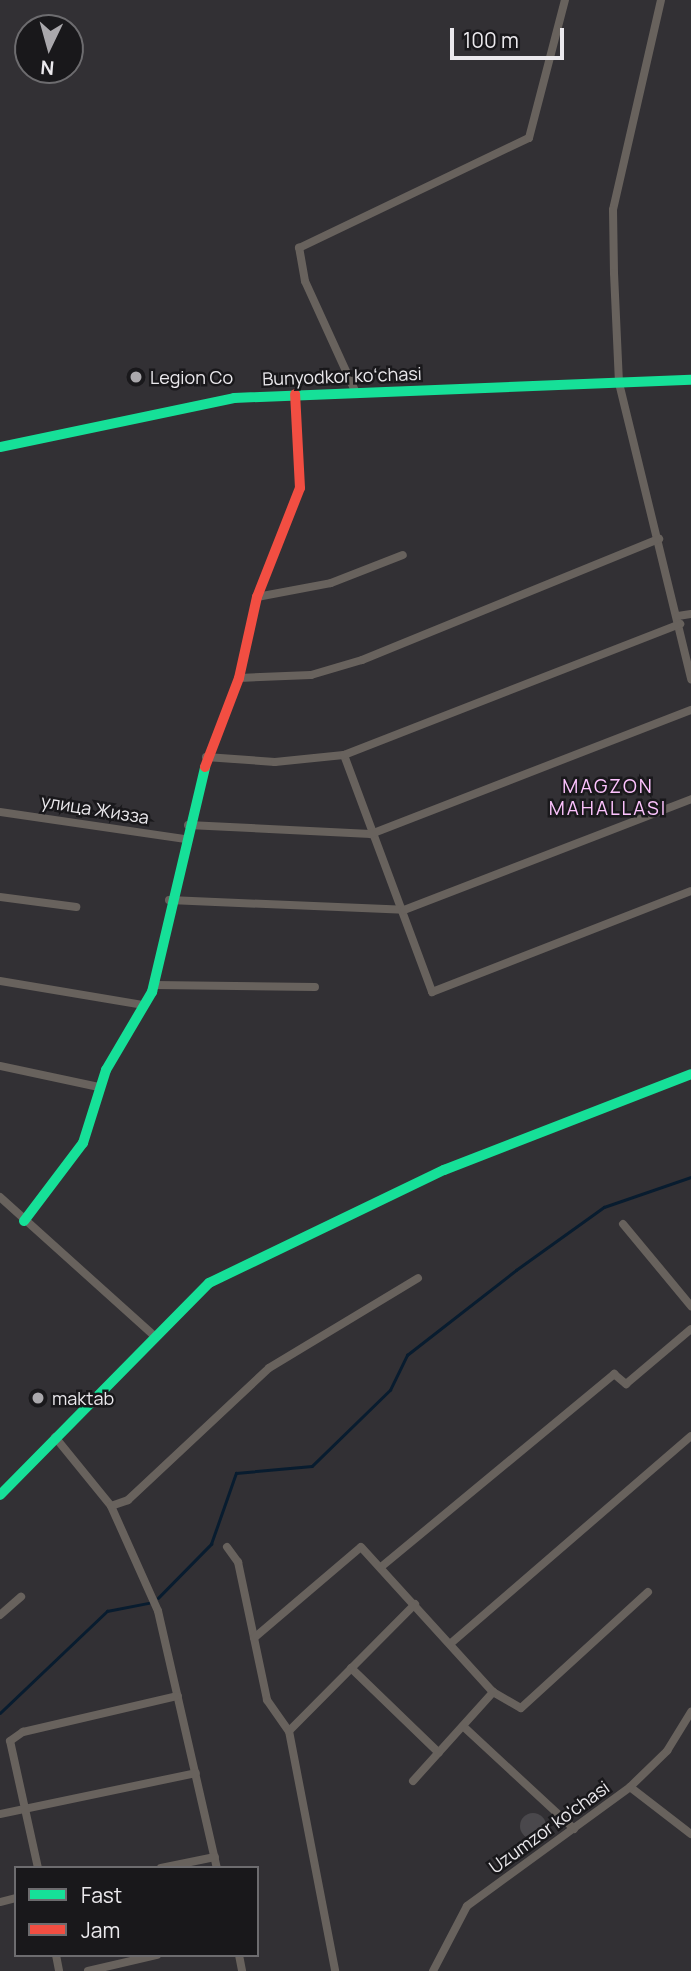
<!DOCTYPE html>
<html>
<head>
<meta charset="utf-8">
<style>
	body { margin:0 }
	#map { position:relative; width:691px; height:1971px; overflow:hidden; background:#323034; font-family:Manrope,sans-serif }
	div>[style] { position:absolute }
	.stream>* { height:2.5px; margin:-1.25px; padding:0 1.25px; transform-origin:1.25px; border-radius:1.25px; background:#081c2f }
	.building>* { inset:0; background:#4a484c }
	.round { border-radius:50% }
	.street>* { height:8px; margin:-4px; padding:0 4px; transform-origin:4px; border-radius:4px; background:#68625d }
	.fast>* { height:10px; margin:-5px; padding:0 5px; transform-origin:5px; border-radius:5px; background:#16e098 }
	.jam>* { height:10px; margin:-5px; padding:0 5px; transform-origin:5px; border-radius:5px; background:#f24e42 }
	.dots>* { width:19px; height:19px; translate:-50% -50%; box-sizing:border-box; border:4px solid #19181b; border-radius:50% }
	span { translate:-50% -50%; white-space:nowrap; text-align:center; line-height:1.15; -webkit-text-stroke:5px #19181b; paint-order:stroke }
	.street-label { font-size:18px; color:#ebe9ed }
	.poi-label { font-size:18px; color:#ebe9ed }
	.left { translate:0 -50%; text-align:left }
	.neighbourhood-label { font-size:19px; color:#fdc3fe; letter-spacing:2px }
	.legend { position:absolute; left:14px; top:1866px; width:245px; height:91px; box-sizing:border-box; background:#19181b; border:2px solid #6d6c6f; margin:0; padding:9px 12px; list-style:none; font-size:21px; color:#ebe9ed }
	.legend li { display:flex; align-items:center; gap:14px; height:35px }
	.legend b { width:35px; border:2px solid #6d6c6f }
	.north { position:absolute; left:14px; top:14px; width:70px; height:70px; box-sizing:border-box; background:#19181b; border:2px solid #6d6c6f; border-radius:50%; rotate:185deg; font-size:19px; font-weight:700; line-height:28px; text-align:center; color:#ebe9ed }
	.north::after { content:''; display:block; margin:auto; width:24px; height:32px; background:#aaa8ac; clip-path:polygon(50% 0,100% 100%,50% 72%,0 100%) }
	.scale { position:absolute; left:450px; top:28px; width:114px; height:32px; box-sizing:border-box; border:4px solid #ebe9ed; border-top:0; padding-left:9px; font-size:21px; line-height:24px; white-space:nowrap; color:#ebe9ed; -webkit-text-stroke:5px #19181b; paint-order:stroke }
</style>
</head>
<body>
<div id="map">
	<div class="stream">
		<div style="left:158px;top:1598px;width:76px;rotate:-45.5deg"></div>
		<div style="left:211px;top:1544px;width:75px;rotate:-70.6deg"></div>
		<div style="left:236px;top:1473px;width:76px;rotate:-5.3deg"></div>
		<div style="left:312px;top:1466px;width:109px;rotate:-44.3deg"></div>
		<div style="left:390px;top:1390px;width:39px;rotate:-64deg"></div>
		<div style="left:407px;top:1355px;width:138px;rotate:-37.9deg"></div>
		<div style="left:516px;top:1270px;width:108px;rotate:-35.6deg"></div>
		<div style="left:604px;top:1207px;width:92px;rotate:-19deg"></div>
		<div style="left:0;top:1713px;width:148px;rotate:-43.6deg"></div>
		<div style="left:107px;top:1611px;width:42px;rotate:-11deg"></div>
	</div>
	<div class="building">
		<div class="round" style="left:520px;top:1813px;width:26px;height:26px"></div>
	</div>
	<div class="street">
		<div style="left:661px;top:0;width:215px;rotate:102.9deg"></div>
		<div style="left:613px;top:210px;width:63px;rotate:89.1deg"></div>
		<div style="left:614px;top:273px;width:110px;rotate:87.4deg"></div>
		<div style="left:619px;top:383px;width:305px;rotate:76.3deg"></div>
		<div style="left:356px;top:393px;width:123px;rotate:-114.5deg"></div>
		<div style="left:305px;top:281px;width:34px;rotate:-100deg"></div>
		<div style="left:299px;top:248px;width:255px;rotate:-25.6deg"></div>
		<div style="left:529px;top:138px;width:143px;rotate:-75.4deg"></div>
		<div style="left:257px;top:597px;width:75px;rotate:-10.7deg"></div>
		<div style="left:331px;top:583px;width:77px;rotate:-21.3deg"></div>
		<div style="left:678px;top:616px;width:13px;rotate:-9deg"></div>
		<div style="left:239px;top:678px;width:72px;rotate:-2.4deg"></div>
		<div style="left:311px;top:675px;width:53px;rotate:-16.4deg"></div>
		<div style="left:362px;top:660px;width:321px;rotate:-22.2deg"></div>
		<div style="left:344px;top:755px;width:253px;rotate:69.6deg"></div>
		<div style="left:432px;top:992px;width:278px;rotate:-21.3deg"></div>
		<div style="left:206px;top:757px;width:69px;rotate:4.1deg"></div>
		<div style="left:275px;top:762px;width:69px;rotate:-5.8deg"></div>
		<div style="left:344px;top:755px;width:361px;rotate:-21.3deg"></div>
		<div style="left:0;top:812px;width:186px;rotate:8.3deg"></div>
		<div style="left:188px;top:825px;width:183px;rotate:2.8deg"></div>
		<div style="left:371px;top:834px;width:343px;rotate:-21.2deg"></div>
		<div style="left:0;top:897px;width:77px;rotate:7.5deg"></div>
		<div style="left:169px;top:900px;width:235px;rotate:2.4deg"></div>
		<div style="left:404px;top:910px;width:308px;rotate:-21.1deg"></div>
		<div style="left:0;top:981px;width:146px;rotate:9.5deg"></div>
		<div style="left:154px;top:985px;width:161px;rotate:0.7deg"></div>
		<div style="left:0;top:1066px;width:101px;rotate:12deg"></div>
		<div style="left:0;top:1197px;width:206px;rotate:42deg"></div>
		<div style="left:623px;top:1224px;width:107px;rotate:50.3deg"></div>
		<div style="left:55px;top:1437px;width:89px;rotate:50.9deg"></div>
		<div style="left:111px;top:1506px;width:115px;rotate:65.9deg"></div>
		<div style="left:158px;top:1611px;width:264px;rotate:77.1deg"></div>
		<div style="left:111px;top:1506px;width:18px;rotate:-19deg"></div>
		<div style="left:128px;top:1500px;width:193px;rotate:-43.1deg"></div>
		<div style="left:269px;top:1368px;width:174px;rotate:-31.1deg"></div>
		<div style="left:227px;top:1547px;width:19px;rotate:54deg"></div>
		<div style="left:238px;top:1562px;width:141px;rotate:78.1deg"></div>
		<div style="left:267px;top:1700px;width:38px;rotate:55deg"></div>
		<div style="left:289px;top:1731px;width:244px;rotate:79.1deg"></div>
		<div style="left:381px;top:1567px;width:303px;rotate:-39.6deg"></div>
		<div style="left:614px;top:1374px;width:16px;rotate:40deg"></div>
		<div style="left:626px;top:1384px;width:85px;rotate:-40.2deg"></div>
		<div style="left:0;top:1615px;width:28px;rotate:-41deg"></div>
		<div style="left:254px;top:1638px;width:140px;rotate:-40.4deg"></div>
		<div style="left:361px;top:1547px;width:196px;rotate:47.7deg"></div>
		<div style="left:493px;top:1692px;width:32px;rotate:30deg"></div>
		<div style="left:521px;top:1708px;width:172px;rotate:-42.4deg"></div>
		<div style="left:450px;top:1644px;width:318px;rotate:-40.8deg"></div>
		<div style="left:351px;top:1668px;width:122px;rotate:44deg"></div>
		<div style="left:464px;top:1727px;width:150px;rotate:42.8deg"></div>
		<div style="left:289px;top:1731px;width:179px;rotate:-45.2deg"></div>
		<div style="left:413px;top:1781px;width:120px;rotate:-48deg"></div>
		<div style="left:630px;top:1787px;width:77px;rotate:37.6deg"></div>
		<div style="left:0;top:1814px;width:200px;rotate:-11.8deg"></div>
		<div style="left:38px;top:1868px;width:130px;rotate:-102.4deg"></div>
		<div style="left:10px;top:1741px;width:16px;rotate:-35deg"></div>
		<div style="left:23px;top:1732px;width:159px;rotate:-13.1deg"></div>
		<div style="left:161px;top:1868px;width:55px;rotate:-11.5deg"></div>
		<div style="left:0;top:1902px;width:16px;rotate:-14deg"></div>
		<div style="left:56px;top:1955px;width:16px;rotate:79deg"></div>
		<div style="left:239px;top:1955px;width:16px;rotate:79deg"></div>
		<div style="left:88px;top:1971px;width:71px;rotate:-13.1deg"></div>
		<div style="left:433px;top:1971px;width:73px;rotate:-62.4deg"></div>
		<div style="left:467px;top:1906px;width:202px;rotate:-36.1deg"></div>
		<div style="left:630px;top:1787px;width:52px;rotate:-44.2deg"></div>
		<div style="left:667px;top:1751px;width:46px;rotate:-58.4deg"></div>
	</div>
	<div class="fast">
		<div style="left:0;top:447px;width:239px;rotate:-11.8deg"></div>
		<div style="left:234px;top:398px;width:457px;rotate:-2.3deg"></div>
		<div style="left:24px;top:1221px;width:98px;rotate:-52.9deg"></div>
		<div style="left:83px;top:1143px;width:77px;rotate:-72.5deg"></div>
		<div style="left:106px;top:1070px;width:91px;rotate:-59.5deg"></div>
		<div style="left:152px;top:992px;width:231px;rotate:-76.7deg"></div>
		<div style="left:0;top:1495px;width:298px;rotate:-45.4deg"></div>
		<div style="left:209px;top:1283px;width:261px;rotate:-25.7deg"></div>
		<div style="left:444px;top:1170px;width:265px;rotate:-21.2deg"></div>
	</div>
	<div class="jam">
		<div style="left:205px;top:767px;width:95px;rotate:-69.1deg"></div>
		<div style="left:239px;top:678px;width:83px;rotate:-77.5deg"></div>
		<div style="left:257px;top:597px;width:117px;rotate:-68.5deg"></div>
		<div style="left:300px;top:488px;width:94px;rotate:-93deg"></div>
	</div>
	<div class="dots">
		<div style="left:136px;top:377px;background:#aaa8ac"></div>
		<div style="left:38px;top:1398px;background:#aaa8ac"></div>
	</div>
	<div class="street-label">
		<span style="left:342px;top:376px;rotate:-2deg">Bunyodkor koʻchasi</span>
		<span style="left:95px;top:809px;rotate:9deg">улица Жизза</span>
		<span style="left:549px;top:1827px;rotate:-36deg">Uzumzor ko'chasi</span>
	</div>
	<div class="poi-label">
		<span class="left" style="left:150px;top:377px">Legion Co</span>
		<span class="left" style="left:52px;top:1398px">maktab</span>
	</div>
	<div class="neighbourhood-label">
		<span style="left:608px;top:798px">MAGZON<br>MAHALLASI</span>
	</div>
	<ul class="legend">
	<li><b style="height:9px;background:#16e098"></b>Fast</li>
	<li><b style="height:9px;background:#f24e42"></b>Jam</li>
	</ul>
	<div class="north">N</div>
	<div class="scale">100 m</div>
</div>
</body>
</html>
